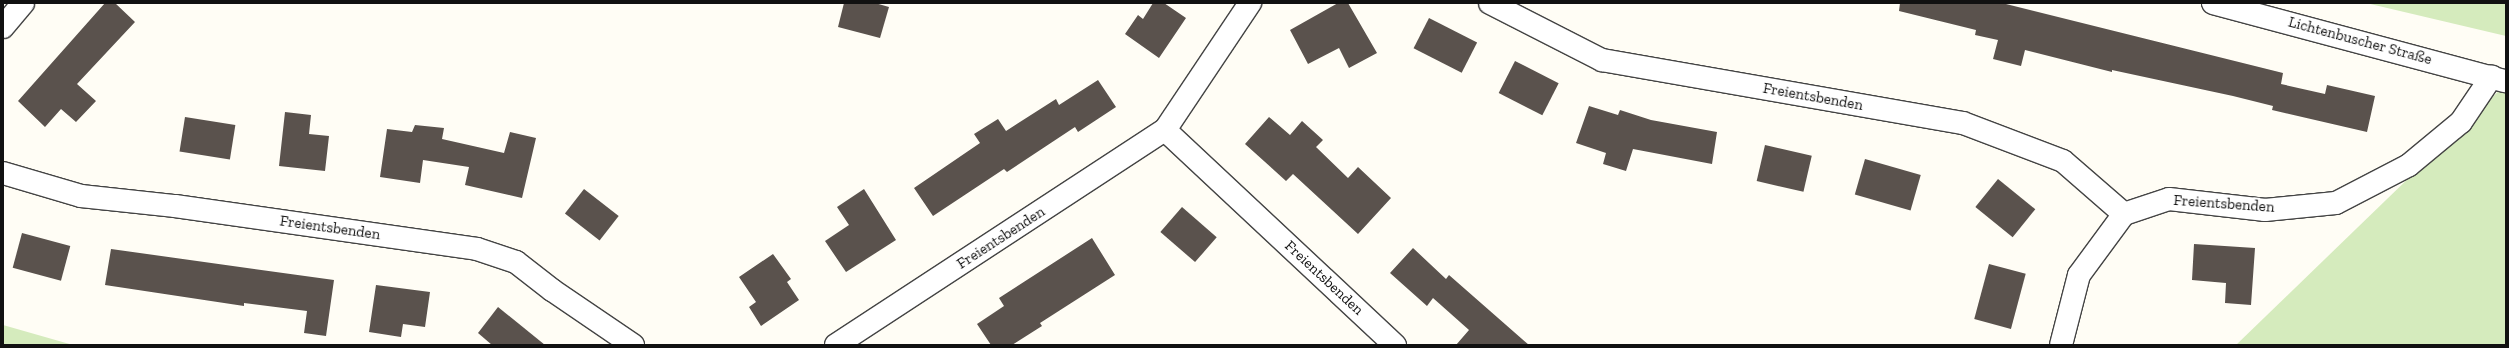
<!DOCTYPE html>
<html>
<head>
<meta charset="utf-8">
<style>
	body { margin:0 }
	#map { position:relative; width:2509px; height:348px; overflow:hidden; background:#fffdf5; font-family:"Zilla Slab",serif }
	div>[style] { position:absolute }
	.green>* { inset:0; background:#d5ebbd }
	.building>* { inset:0; background:#5a524d; transform-origin:0 0 }
	.roads { filter:drop-shadow(1px 0 #444) drop-shadow(-1px 0 #444) drop-shadow(0 1px #444) drop-shadow(0 -1px #444) }
	.minor>* { height:22px; margin:-11px; padding:0 11px; transform-origin:11px; border-radius:11px; background:#fff }
	span { translate:-50% -50%; white-space:nowrap; text-align:center; line-height:1.15; -webkit-text-stroke:4px #fff; paint-order:stroke }
	.street-label { font-size:15px; color:#111 }
	.frame { position:absolute; inset:0; border:4px solid #111; pointer-events:none }
</style>
</head>
<body>
<div id="map">
	<div class="green">
		<div style="clip-path:polygon(2366px 3px,2506px 3px,2506px 36px)"></div>
		<div style="clip-path:polygon(2506px 84px,2506px 345px,2236px 345px)"></div>
		<div style="clip-path:polygon(3px 325px,73px 345px,3px 345px)"></div>
	</div>
	<div class="building">
		<div style="clip-path:polygon(105px 3px,115px 3px,135px 22px,77px 84px,96px 101px,76px 122px,61px 109px,45px 127px,18px 101px)"></div>
		<div style="clip-path:polygon(844px 3px,875px 3px,889px 7px,880px 38px,838px 27px)"></div>
		<div style="clip-path:polygon(1153px 3px,1164px 3px,1186px 18px,1159px 58px,1125px 34px,1138px 15px,1143px 19px)"></div>
		<div style="clip-path:polygon(1338px 3px,1348px 3px,1377px 53px,1349px 68px,1339px 48px,1308px 64px,1290px 30px)"></div>
		<div style="clip-path:polygon(1900px 3px,2002px 3px,2283px 73px,2281px 84px,2325px 94px,2327px 85px,2375px 96px,2367px 132px,2272px 110px,2273px 106px,2233px 96px,2112px 70px,2112px 72px,2025px 50px,2021px 66px,1993px 59px,1998px 40px,1975px 35px,1976px 30px,1899px 11px)"></div>
		<div style="left:1429px;top:18px;width:54px;height:34px;rotate:27deg"></div>
		<div style="left:1515px;top:61px;width:49px;height:36px;rotate:27deg"></div>
		<div style="clip-path:polygon(1098px 80px,1116px 107px,1078px 132px,1075px 127px,1007px 172px,1004px 169px,933px 216px,914px 188px,980px 143px,974px 134px,998px 119px,1006px 131px,1056px 99px,1059px 105px)"></div>
		<div style="clip-path:polygon(1589px 106px,1618px 115px,1620px 110px,1651px 120px,1717px 132px,1712px 164px,1633px 149px,1626px 171px,1603px 164px,1606px 153px,1576px 143px)"></div>
		<div style="clip-path:polygon(285px 112px,311px 115px,309px 134px,329px 136px,325px 171px,279px 166px)"></div>
		<div style="left:185px;top:117px;width:51px;height:35px;rotate:9deg"></div>
		<div style="clip-path:polygon(1269px 117px,1290px 135px,1302px 121px,1323px 140px,1316px 147px,1348px 178px,1358px 167px,1391px 198px,1358px 234px,1293px 174px,1286px 181px,1245px 144px)"></div>
		<div style="clip-path:polygon(415px 125px,444px 128px,442px 139px,504px 153px,510px 132px,536px 138px,522px 198px,465px 185px,469px 167px,423px 160px,420px 183px,380px 177px,387px 129px,412px 132px)"></div>
		<div style="left:1765px;top:145px;width:48px;height:37px;rotate:13deg"></div>
		<div style="left:1865px;top:159px;width:58px;height:37px;rotate:16deg"></div>
		<div style="left:1998px;top:179px;width:48px;height:36px;rotate:39deg"></div>
		<div style="left:584px;top:189px;width:44px;height:31px;rotate:38deg"></div>
		<div style="clip-path:polygon(864px 189px,896px 240px,846px 272px,825px 241px,849px 225px,837px 207px)"></div>
		<div style="left:1182px;top:207px;width:46px;height:33px;rotate:41deg"></div>
		<div style="left:22px;top:233px;width:50px;height:36px;rotate:15deg"></div>
		<div style="clip-path:polygon(1092px 238px,1115px 275px,1040px 323px,1042px 326px,1012px 345px,991px 345px,977px 324px,1004px 306px,999px 298px)"></div>
		<div style="clip-path:polygon(2194px 244px,2255px 248px,2251px 305px,2225px 303px,2226px 283px,2192px 280px)"></div>
		<div style="clip-path:polygon(1413px 248px,1446px 279px,1449px 275px,1529px 345px,1456px 345px,1469px 330px,1433px 298px,1427px 306px,1390px 273px)"></div>
		<div style="clip-path:polygon(111px 249px,334px 280px,326px 336px,304px 333px,307px 311px,244px 303px,244px 306px,105px 285px)"></div>
		<div style="clip-path:polygon(773px 254px,791px 279px,787px 282px,799px 300px,761px 326px,749px 307px,756px 302px,739px 277px)"></div>
		<div style="left:1989px;top:264px;width:38px;height:57px;rotate:15deg"></div>
		<div style="clip-path:polygon(376px 285px,430px 292px,425px 327px,403px 324px,401px 337px,369px 332px)"></div>
		<div style="clip-path:polygon(498px 307px,545px 345px,492px 345px,478px 333px)"></div>
	</div>
	<div class="roads">
		<div class="minor">
			<div style="left:1490px;top:3px;width:126px;rotate:27deg"></div>
			<div style="left:1602px;top:60px;width:366px;rotate:9.9deg"></div>
			<div style="left:1963px;top:123px;width:107px;rotate:20.8deg"></div>
			<div style="left:2063px;top:161px;width:81px;rotate:41deg"></div>
			<div style="left:2124px;top:214px;width:47px;rotate:-18.4deg"></div>
			<div style="left:2169px;top:199px;width:97px;rotate:6.5deg"></div>
			<div style="left:2265px;top:210px;width:71px;rotate:-5.6deg"></div>
			<div style="left:2336px;top:203px;width:82px;rotate:-27.5deg"></div>
			<div style="left:2409px;top:165px;width:67px;rotate:-39.6deg"></div>
			<div style="left:2461px;top:122px;width:55px;rotate:-56deg"></div>
			<div style="left:2213px;top:3px;width:302px;rotate:15deg"></div>
			<div style="left:3px;top:27px;width:31px;rotate:-50deg"></div>
			<div style="left:1165px;top:130px;width:153px;rotate:-56.2deg"></div>
			<div style="left:3px;top:173px;width:81px;rotate:16.4deg"></div>
			<div style="left:81px;top:196px;width:95px;rotate:6.1deg"></div>
			<div style="left:175px;top:206px;width:305px;rotate:8.1deg"></div>
			<div style="left:477px;top:249px;width:41px;rotate:18.4deg"></div>
			<div style="left:516px;top:262px;width:46px;rotate:37.9deg"></div>
			<div style="left:552px;top:290px;width:98px;rotate:34.2deg"></div>
			<div style="left:836px;top:345px;width:393px;rotate:-33.2deg"></div>
			<div style="left:1165px;top:130px;width:315px;rotate:43.1deg"></div>
			<div style="left:2061px;top:345px;width:72px;rotate:-75.6deg"></div>
			<div style="left:2079px;top:275px;width:76px;rotate:-53.6deg"></div>
		</div>
	</div>
	<div class="street-label">
		<span style="left:2360px;top:41px;rotate:15deg">Lichtenbuscher Straße</span>
		<span style="left:1813px;top:97px;rotate:10deg">Freientsbenden</span>
		<span style="left:2224px;top:204px;rotate:4deg">Freientsbenden</span>
		<span style="left:330px;top:228px;rotate:8deg">Freientsbenden</span>
		<span style="left:1001px;top:238px;rotate:-33deg">Freientsbenden</span>
		<span style="left:1324px;top:278px;rotate:43deg">Freientsbenden</span>
	</div>
	<div class="frame"></div>
</div>
</body>
</html>
